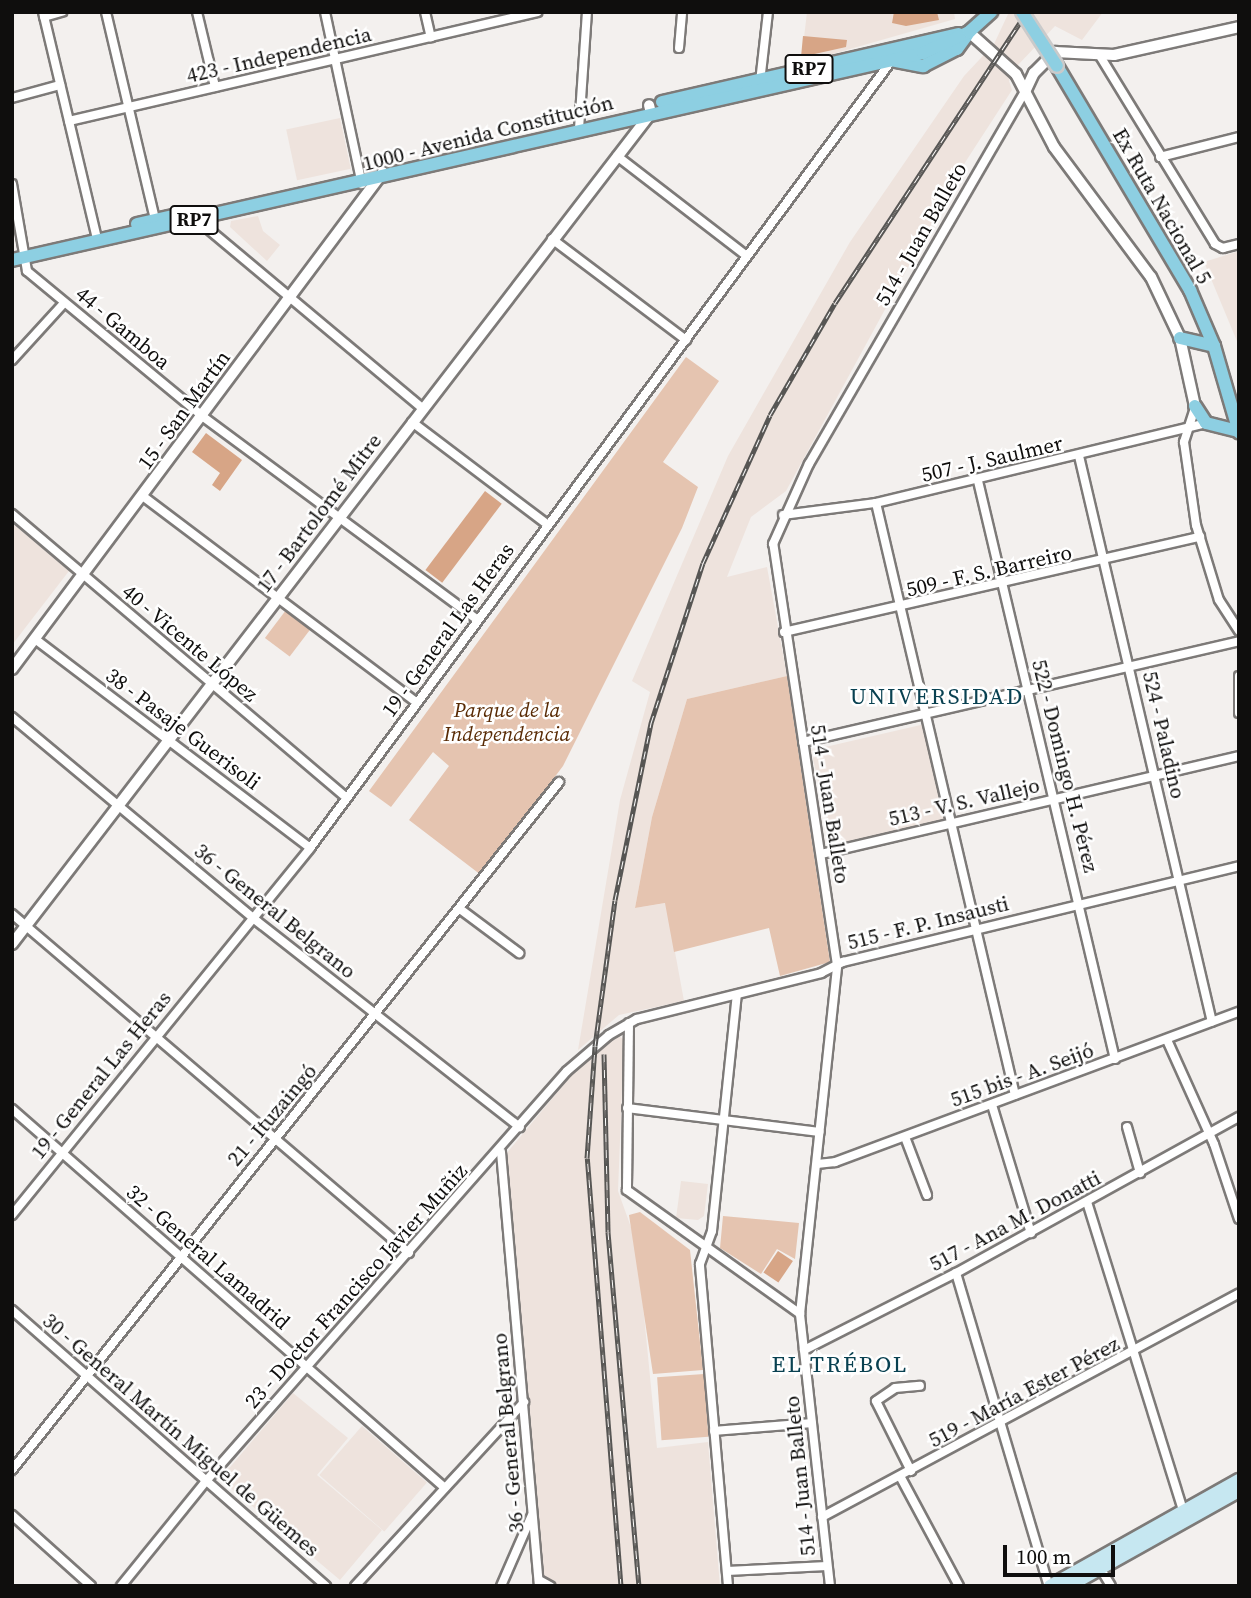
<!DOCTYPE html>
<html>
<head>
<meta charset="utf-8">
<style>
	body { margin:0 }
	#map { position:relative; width:1251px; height:1598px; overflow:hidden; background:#f3f0ee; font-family:"Source Serif 4",serif }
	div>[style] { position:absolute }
	.built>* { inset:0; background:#eee3dd; transform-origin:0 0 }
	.green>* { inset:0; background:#e5c4b0; transform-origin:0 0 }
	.building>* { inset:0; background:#d7a586; transform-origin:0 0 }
	.roads { filter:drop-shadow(2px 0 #7d7a78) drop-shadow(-2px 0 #7d7a78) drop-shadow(0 2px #7d7a78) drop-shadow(0 -2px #7d7a78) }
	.minor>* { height:8px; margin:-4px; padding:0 4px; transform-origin:4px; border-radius:4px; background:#fff }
	.tertiary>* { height:10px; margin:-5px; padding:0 5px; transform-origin:5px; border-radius:5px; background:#fff }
	.secondary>* { height:12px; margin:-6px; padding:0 6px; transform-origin:6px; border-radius:6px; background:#c6e7f1 }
	.primary>* { height:12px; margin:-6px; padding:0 6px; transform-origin:6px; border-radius:6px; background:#8dcfe2 }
	.rail>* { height:5px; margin-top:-2.5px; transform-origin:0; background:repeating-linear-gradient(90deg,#fff 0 8px,#575654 0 16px); box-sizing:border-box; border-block:2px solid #575654 }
	.bridges { filter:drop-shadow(2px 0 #cacaca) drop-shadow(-2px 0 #cacaca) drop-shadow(0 2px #cacaca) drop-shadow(0 -2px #cacaca) }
	.primary-bridge>* { height:12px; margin:-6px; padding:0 6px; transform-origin:6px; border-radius:6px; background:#8dcfe2 }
	span { translate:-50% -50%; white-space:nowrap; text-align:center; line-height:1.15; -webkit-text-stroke:5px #fff; paint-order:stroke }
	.shield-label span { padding:2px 5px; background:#fff; border:2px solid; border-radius:5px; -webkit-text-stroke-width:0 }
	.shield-label { font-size:19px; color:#0f0e0d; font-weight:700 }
	.street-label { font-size:21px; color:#0f0e0d }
	.park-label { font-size:21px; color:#582a04; font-style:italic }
	.neighbourhood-label { font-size:23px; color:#094151; letter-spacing:2px }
	.frame { position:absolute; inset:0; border:14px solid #0f0e0d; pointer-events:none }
	.scale { position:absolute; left:1003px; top:1545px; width:112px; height:32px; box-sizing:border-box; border:4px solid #0f0e0d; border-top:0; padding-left:9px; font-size:21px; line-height:24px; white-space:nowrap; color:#0f0e0d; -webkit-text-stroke:5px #fff; paint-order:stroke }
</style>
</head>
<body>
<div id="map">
	<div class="built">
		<div style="clip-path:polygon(807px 12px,954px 12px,955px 19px,801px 63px)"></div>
		<div style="clip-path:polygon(1009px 12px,1103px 12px,1082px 40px,1055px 26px,1018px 65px,1009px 81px,1012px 90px,966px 161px,786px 491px,751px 517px,727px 577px,767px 567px,787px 676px,687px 699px,652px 817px,635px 908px,666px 903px,684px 1001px,619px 1015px,578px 1050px,620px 800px,650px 692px,632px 681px,728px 456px,850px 242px,964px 76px,994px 44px)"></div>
		<div style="left:340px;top:118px;width:52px;height:55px;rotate:78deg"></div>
		<div style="clip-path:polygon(258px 216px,263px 231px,280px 245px,267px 261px,230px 227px,231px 221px)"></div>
		<div style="clip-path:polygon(1239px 251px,1239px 346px,1204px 262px)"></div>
		<div style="clip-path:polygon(12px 523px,69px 571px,12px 645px)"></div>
		<div style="left:925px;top:724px;width:100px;height:117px;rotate:77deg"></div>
		<div style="clip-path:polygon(618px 1035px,624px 1040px,618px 1191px,637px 1244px,657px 1448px,708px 1442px,720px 1586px,560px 1586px,541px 1575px,506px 1154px,576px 1070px)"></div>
		<div style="clip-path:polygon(681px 1181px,708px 1184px,704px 1216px,698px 1220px,676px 1218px)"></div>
		<div style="clip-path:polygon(293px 1393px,348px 1438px,317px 1475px,382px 1530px,340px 1580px,220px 1479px)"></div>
		<div style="left:362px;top:1426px;width:86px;height:65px;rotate:41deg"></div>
	</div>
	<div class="green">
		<div style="clip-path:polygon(686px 357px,719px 381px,663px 462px,698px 487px,682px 528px,563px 766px,481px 875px,409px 820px,449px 766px,433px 752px,391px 807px,369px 791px)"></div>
		<div style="left:286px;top:610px;width:31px;height:35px;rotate:37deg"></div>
		<div style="clip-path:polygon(787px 676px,830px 962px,780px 976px,769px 928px,674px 952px,665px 903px,635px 908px,652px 817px,687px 699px)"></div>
		<div style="clip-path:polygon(640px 1212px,690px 1250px,703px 1370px,653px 1374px,629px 1215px)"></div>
		<div style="clip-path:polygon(723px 1216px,799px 1223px,795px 1259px,777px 1249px,761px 1274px,720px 1248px)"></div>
		<div style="left:704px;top:1374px;width:63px;height:47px;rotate:86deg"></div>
	</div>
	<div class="building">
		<div style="clip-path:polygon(894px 12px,937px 12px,939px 20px,906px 26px,892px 23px)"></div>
		<div style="clip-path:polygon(803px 36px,847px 40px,846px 47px,801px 57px)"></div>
		<div style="clip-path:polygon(206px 433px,242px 460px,220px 491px,212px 485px,220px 473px,192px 452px)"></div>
		<div style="left:485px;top:491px;width:21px;height:99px;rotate:37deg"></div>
		<div style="left:778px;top:1251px;width:18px;height:26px;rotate:34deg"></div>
	</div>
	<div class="roads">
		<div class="minor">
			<div style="left:43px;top:12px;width:229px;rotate:76.6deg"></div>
			<div style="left:106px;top:12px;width:214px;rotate:76.7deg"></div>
			<div style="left:197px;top:12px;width:77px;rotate:76.5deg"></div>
			<div style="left:325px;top:12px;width:176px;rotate:77.9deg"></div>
			<div style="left:425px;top:12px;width:26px;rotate:77deg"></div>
			<div style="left:44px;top:17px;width:19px;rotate:-16deg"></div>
			<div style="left:679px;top:48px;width:36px;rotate:-85deg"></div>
			<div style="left:1100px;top:56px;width:220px;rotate:58.5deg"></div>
			<div style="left:1215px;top:244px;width:9px;rotate:27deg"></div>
			<div style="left:1223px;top:248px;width:16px;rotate:-14deg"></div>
			<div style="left:760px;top:82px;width:70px;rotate:-83.5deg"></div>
			<div style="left:12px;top:98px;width:50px;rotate:-15.2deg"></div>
			<div style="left:69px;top:121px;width:481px;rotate:-13.1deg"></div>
			<div style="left:579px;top:129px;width:117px;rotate:-86.1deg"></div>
			<div style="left:617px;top:156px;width:164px;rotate:37.6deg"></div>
			<div style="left:1160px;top:157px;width:81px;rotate:-14.2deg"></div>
			<div style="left:12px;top:184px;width:88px;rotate:80.2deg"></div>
			<div style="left:27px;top:271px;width:227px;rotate:39.6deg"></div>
			<div style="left:202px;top:416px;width:343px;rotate:36.5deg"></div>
			<div style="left:189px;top:213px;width:304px;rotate:39.9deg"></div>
			<div style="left:552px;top:239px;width:168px;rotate:37deg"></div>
			<div style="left:12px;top:360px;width:77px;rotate:-47.6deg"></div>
			<div style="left:1195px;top:408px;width:36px;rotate:108deg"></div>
			<div style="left:1184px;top:442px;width:84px;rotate:81.8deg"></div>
			<div style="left:1196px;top:525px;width:78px;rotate:73deg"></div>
			<div style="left:1219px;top:600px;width:37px;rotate:57deg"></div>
			<div style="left:412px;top:422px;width:169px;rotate:37.1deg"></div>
			<div style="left:1079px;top:456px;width:581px;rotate:76.78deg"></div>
			<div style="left:978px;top:481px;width:594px;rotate:76.67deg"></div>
			<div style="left:144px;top:497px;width:342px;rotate:37deg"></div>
			<div style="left:876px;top:503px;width:608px;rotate:76.79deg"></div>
			<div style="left:12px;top:514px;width:439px;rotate:40.3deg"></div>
			<div style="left:783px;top:515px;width:94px;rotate:-7.4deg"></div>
			<div style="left:876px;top:503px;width:340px;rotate:-13.6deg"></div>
			<div style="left:784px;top:632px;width:427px;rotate:-12.9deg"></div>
			<div style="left:35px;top:639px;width:345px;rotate:37.2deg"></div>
			<div style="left:1239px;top:676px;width:37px;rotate:90deg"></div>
			<div style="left:12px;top:717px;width:314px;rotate:39.8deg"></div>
			<div style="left:253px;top:918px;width:339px;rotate:38.1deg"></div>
			<div style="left:803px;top:742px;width:448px;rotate:-13deg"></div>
			<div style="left:821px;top:854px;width:429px;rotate:-13.2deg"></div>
			<div style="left:460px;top:909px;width:74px;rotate:36.7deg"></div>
			<div style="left:12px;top:914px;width:522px;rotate:40.49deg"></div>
			<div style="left:629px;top:1023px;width:167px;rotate:90.7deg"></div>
			<div style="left:627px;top:1190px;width:213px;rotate:35.6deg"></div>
			<div style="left:1167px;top:1040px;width:114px;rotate:65.7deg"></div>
			<div style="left:1214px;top:1144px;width:79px;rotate:71.6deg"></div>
			<div style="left:992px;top:1105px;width:134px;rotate:73.1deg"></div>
			<div style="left:627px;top:1108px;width:194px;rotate:7.1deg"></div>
			<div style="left:12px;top:1109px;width:575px;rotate:41.2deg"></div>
			<div style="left:1127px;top:1127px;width:48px;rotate:74.2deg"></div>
			<div style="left:905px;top:1137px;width:62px;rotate:69.2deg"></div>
			<div style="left:501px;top:1152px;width:436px;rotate:85deg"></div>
			<div style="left:817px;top:1164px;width:18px;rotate:-6deg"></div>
			<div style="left:835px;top:1162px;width:431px;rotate:-20.4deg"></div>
			<div style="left:1087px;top:1202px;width:326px;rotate:72.7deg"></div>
			<div style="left:12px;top:1215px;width:473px;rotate:-50.9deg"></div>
			<div style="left:310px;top:848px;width:980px;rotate:-53.55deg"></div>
			<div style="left:956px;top:1273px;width:327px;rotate:73.5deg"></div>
			<div style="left:12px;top:1310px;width:418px;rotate:41.3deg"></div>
			<div style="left:804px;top:1350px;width:170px;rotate:-26.9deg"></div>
			<div style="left:956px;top:1273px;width:323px;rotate:-28.9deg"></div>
			<div style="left:714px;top:1431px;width:98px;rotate:-4.7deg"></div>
			<div style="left:12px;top:1470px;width:879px;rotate:-51.51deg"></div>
			<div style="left:911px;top:1471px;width:78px;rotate:-116.6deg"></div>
			<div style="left:876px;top:1401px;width:23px;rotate:-34deg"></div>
			<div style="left:895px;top:1388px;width:25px;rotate:-5deg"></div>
			<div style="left:900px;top:1476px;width:125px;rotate:61.8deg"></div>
			<div style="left:12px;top:1515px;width:106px;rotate:41.9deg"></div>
			<div style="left:822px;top:1517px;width:473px;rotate:-28.2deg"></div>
			<div style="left:1099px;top:1566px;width:23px;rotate:59deg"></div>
			<div style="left:727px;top:1571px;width:100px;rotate:-2.9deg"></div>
			<div style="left:539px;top:1580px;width:13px;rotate:29deg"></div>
			<div style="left:121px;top:1586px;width:135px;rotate:-51deg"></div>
			<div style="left:206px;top:1481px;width:546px;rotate:-48.64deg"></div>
			<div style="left:567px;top:1071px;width:55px;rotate:-40.6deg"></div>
			<div style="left:609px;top:1035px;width:32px;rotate:-30deg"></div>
			<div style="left:637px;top:1019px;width:190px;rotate:-14deg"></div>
			<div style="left:821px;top:973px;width:25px;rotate:-27deg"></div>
			<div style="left:843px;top:962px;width:407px;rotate:-13.6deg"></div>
			<div style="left:355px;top:1586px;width:250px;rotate:-47.4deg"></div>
			<div style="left:501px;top:1586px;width:77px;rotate:-66.4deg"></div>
			<div style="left:728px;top:1586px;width:323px;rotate:-95deg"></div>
			<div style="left:700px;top:1264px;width:35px;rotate:-70deg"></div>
			<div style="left:712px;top:1231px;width:237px;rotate:-84deg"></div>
			<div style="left:830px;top:1586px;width:274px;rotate:-96.3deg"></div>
			<div style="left:800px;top:1314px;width:351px;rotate:-83.9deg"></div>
			<div style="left:837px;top:965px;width:426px;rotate:-98.6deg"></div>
			<div style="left:773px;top:544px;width:88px;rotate:-65.8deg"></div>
			<div style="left:809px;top:464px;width:430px;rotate:-59.9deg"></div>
		</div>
		<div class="tertiary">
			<div style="left:969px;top:32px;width:63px;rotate:41.8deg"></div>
			<div style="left:1016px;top:74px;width:82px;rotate:62.5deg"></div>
			<div style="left:1054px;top:147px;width:162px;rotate:53.3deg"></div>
			<div style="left:1151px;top:277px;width:68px;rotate:64.6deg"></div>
			<div style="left:1180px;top:338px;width:70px;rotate:77.6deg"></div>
			<div style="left:1025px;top:92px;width:21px;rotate:-65deg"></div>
			<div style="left:1034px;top:73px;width:30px;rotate:-45deg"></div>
			<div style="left:1055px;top:52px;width:59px;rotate:2.9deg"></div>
			<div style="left:1114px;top:55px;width:128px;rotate:-12.6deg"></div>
			<div style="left:12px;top:669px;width:620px;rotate:-53.26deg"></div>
			<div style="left:12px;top:944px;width:1048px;rotate:-52.44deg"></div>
			<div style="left:651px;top:113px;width:8px;rotate:-104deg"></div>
		</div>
		<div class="secondary">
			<div style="left:1050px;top:1586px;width:217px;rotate:-29.3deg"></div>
			<div style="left:1069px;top:1586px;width:195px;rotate:-29.2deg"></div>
		</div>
		<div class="primary">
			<div style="left:891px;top:60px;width:33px;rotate:11deg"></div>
			<div style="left:923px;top:66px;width:38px;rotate:-27deg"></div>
			<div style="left:957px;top:49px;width:17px;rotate:-54deg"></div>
			<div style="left:1057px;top:66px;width:261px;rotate:59.3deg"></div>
			<div style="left:1190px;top:290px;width:61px;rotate:66.8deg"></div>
			<div style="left:1214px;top:346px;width:90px;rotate:73.8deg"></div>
			<div style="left:662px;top:102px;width:304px;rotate:-12.9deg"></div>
			<div style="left:137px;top:224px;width:42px;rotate:-12.4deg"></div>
			<div style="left:12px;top:260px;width:934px;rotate:-12.8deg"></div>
			<div style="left:923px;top:53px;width:51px;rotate:-24.5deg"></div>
			<div style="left:969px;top:32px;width:30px;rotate:-42deg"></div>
			<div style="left:1180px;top:338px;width:35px;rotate:13deg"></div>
			<div style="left:1195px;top:406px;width:20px;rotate:57deg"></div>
			<div style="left:1206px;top:423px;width:33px;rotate:14deg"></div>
		</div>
	</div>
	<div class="rail">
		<div style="left:604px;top:1054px;width:178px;rotate:88.7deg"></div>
		<div style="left:608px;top:1232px;width:355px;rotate:85deg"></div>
		<div style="left:621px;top:1586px;width:429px;rotate:-94.5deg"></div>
		<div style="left:587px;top:1158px;width:112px;rotate:-85.9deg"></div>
		<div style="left:595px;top:1046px;width:147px;rotate:-82.2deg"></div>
		<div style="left:615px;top:900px;width:181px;rotate:-78.5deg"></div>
		<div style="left:651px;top:723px;width:168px;rotate:-72deg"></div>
		<div style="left:703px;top:563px;width:162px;rotate:-65.6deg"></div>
		<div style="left:770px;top:415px;width:129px;rotate:-59.9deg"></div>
		<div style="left:835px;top:303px;width:349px;rotate:-56.6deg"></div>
	</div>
	<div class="bridges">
		<div class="primary-bridge">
			<div style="left:1022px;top:12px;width:64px;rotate:57.1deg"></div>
		</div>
	</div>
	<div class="shield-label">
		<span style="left:809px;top:69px">RP7</span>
		<span style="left:194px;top:220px">RP7</span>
	</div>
	<div class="street-label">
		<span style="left:279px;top:55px;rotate:-13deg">423 - Independencia</span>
		<span style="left:488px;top:133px;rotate:-14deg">1000 - Avenida Constitución</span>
		<span style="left:1162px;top:206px;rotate:60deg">Ex Ruta Nacional 5</span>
		<span style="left:921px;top:234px;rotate:-60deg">514 - Juan Balleto</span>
		<span style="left:123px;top:328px;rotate:40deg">44 - Gamboa</span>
		<span style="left:184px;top:410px;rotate:-54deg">15 - San Martín</span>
		<span style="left:992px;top:459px;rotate:-13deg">507 - J. Saulmer</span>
		<span style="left:319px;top:513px;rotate:-53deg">17 - Bartolomé Mitre</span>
		<span style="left:989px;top:571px;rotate:-13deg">509 - F. S. Barreiro</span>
		<span style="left:448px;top:630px;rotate:-54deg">19 - General Las Heras</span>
		<span style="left:190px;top:643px;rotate:40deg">40 - Vicente López</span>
		<span style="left:183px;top:729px;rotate:37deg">38 - Pasaje Guerisoli</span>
		<span style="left:1164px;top:735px;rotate:77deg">524 - Paladino</span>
		<span style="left:1065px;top:766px;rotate:76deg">522 - Domingo H. Pérez</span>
		<span style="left:964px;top:802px;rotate:-13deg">513 - V. S. Vallejo</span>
		<span style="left:830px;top:804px;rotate:81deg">514 - Juan Balleto</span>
		<span style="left:275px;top:911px;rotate:39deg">36 - General Belgrano</span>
		<span style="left:928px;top:923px;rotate:-14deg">515 - F. P. Insausti</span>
		<span style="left:101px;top:1075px;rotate:-51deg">19 - General Las Heras</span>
		<span style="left:1022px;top:1075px;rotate:-20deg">515 bis - A. Seijó</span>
		<span style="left:272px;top:1115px;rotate:-50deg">21 - Ituzaingó</span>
		<span style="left:1015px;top:1221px;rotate:-28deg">517 - Ana M. Donatti</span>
		<span style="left:208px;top:1257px;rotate:41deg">32 - General Lamadrid</span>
		<span style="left:356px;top:1286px;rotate:-48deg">23 - Doctor Francisco Javier Muñiz</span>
		<span style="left:1024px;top:1392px;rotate:-28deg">519 - María Ester Pérez</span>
		<span style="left:508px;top:1433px;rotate:-95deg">36 - General Belgrano</span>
		<span style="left:181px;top:1435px;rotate:41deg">30 - General Martín Miguel de Güemes</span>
		<span style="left:800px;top:1476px;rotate:-96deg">514 - Juan Balleto</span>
	</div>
	<div class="park-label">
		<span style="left:507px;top:722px">Parque de la<br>Independencia</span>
	</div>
	<div class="neighbourhood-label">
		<span style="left:937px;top:696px">UNIVERSIDAD</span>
		<span style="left:840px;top:1364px">EL TRÉBOL</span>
	</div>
	<div class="frame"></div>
	<div class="scale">100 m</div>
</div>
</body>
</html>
